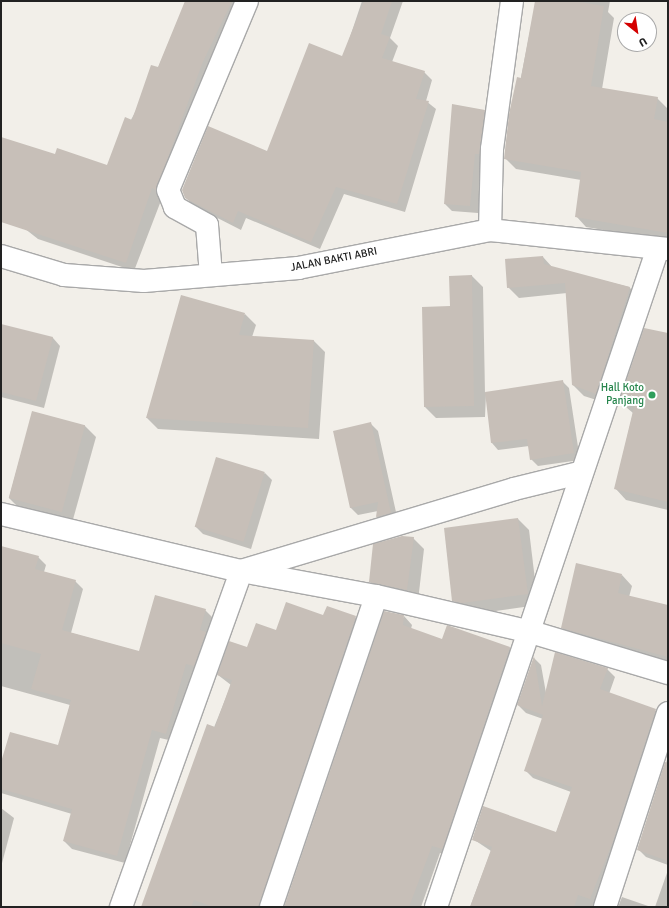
<!DOCTYPE html>
<html>
<head>
<meta charset="utf-8">
<style>
	body { margin:0 }
	#map { position:relative; width:669px; height:908px; overflow:hidden; background:#f2efe9; font-family:Signika,sans-serif }
	div>[style] { position:absolute }
	.shadow>* { inset:0; background:#0003 }
	.building>* { inset:0; background:#c7bfb8; transform-origin:0 0 }
	.roads { filter:drop-shadow(1px 0 #a9a9a9) drop-shadow(-1px 0 #a9a9a9) drop-shadow(0 1px #a9a9a9) drop-shadow(0 -1px #a9a9a9) }
	.minor>* { height:22px; margin:-11px; padding:0 11px; transform-origin:11px; border-radius:11px; background:#fff }
	.dots>* { width:11px; height:11px; translate:-50% -50%; box-sizing:border-box; border:2px solid #fff; border-radius:50% }
	span { translate:-50% -50%; white-space:nowrap; text-align:center; line-height:1.15; -webkit-text-stroke:4px #fff; paint-order:stroke }
	.street-label { font-size:11px; color:#222 }
	.leisure-label { font-size:11px; color:#27864d }
	.right { translate:-100% -50%; text-align:right }
	.frame { position:absolute; inset:0; border:2px solid #222; pointer-events:none }
	.north { position:absolute; left:617px; top:12px; width:40px; height:40px; box-sizing:border-box; background:#fff; border:1px solid #a7a7a7; border-radius:50%; rotate:150deg; font-size:11px; font-weight:700; line-height:16px; text-align:center; color:#222 }
	.north::after { content:''; display:block; margin:auto; width:14px; height:18px; background:#d40000; clip-path:polygon(50% 0,100% 100%,50% 72%,0 100%) }
</style>
</head>
<body>
<div id="map">
	<div class="shadow">
		<div style="clip-path:polygon(186px 1px,243px 1px,210px 73px,134px 271px,38px 239px,1px 210px,1px 138px,55px 156px,107px 166px,158px 68px)"></div>
		<div style="clip-path:polygon(362px 1px,403px 1px,390px 38px,398px 46px,392px 62px,424px 72px,432px 80px,426px 101px,436px 109px,405px 212px,344px 194px,320px 249px,246px 218px,241px 230px,194px 206px,186px 198px,267px 152px,343px 58px)"></div>
		<div style="clip-path:polygon(536px 1px,610px 1px,608px 12px,614px 18px,602px 89px,657px 98px,668px 109px,668px 241px,586px 227px,576px 216px,581px 180px,516px 169px,505px 158px)"></div>
		<div style="clip-path:polygon(484px 111px,492px 118px,482px 161px,478px 213px,452px 211px,445px 204px)"></div>
		<div style="clip-path:polygon(543px 257px,553px 268px,629px 287px,640px 298px,606px 403px,584px 396px,573px 385px,567px 293px,519px 298px,508px 287px)"></div>
		<div style="clip-path:polygon(472px 276px,483px 287px,485px 393px,562px 381px,569px 388px,580px 460px,538px 466px,531px 459px,529px 446px,498px 450px,492px 443px,486px 394px,485px 417px,436px 418px,425px 407px,451px 307px)"></div>
		<div style="clip-path:polygon(245px 314px,256px 325px,252px 337px,314px 341px,325px 352px,319px 439px,158px 429px,147px 418px)"></div>
		<div style="clip-path:polygon(1px 325px,53px 338px,60px 346px,44px 408px,1px 397px)"></div>
		<div style="clip-path:polygon(668px 334px,668px 510px,626px 500px,615px 488px,633px 413px,620px 402px)"></div>
		<div style="clip-path:polygon(33px 412px,85px 426px,96px 437px,72px 523px,20px 509px,9px 498px)"></div>
		<div style="clip-path:polygon(370px 423px,378px 431px,398px 521px,385px 525px,377px 517px,378px 511px,358px 515px,350px 507px)"></div>
		<div style="clip-path:polygon(265px 473px,272px 480px,251px 549px,203px 534px,195px 526px)"></div>
		<div style="clip-path:polygon(518px 519px,529px 530px,538px 605px,474px 614px,465px 612px,453px 600px)"></div>
		<div style="clip-path:polygon(413px 538px,424px 549px,418px 601px,381px 593px,370px 582px)"></div>
		<div style="clip-path:polygon(1px 547px,38px 557px,46px 565px,44px 572px,75px 581px,83px 589px,71px 633px,140px 652px,205px 610px,213px 618px,173px 741px,160px 738px,125px 863px,72px 849px,64px 841px,72px 814px,1px 793px,1px 766px,59px 746px,70px 705px,1px 686px)"></div>
		<div style="clip-path:polygon(622px 575px,632px 586px,629px 597px,668px 606px,668px 666px,572px 638px,562px 628px)"></div>
		<div style="clip-path:polygon(404px 616px,412px 625px,411px 629px,443px 640px,448px 627px,510px 648px,518px 656px,450px 857px,440px 853px,421px 907px,285px 907px)"></div>
		<div style="clip-path:polygon(324px 617px,355px 617px,364px 625px,269px 907px,142px 907px,231px 685px,218px 675px,248px 648px,277px 631px)"></div>
		<div style="clip-path:polygon(534px 658px,541px 665px,546px 693px,607px 669px,615px 677px,609px 694px,655px 710px,663px 718px,602px 907px,470px 907px,491px 851px,473px 839px,556px 833px,571px 792px,533px 778px,525px 770px,543px 719px,526px 713px,518px 705px)"></div>
		<div style="clip-path:polygon(668px 757px,668px 865px,646px 857px,638px 849px)"></div>
		<div style="clip-path:polygon(1px 808px,14px 818px,1px 867px)"></div>
		<div style="clip-path:polygon(668px 870px,668px 907px,655px 907px)"></div>
		<div style="clip-path:polygon(622px 897px,651px 907px,618px 907px)"></div>
	</div>
	<div class="building">
		<div style="clip-path:polygon(185px 1px,232px 1px,202px 64px,156px 190px,152px 188px,126px 263px,1px 222px,1px 137px,55px 154px,57px 148px,107px 165px,125px 117px,132px 120px,151px 65px,158px 67px)"></div>
		<div style="clip-path:polygon(364px 1px,392px 1px,381px 34px,390px 37px,382px 58px,425px 71px,416px 99px,429px 101px,397px 204px,336px 187px,311px 242px,238px 211px,233px 223px,185px 198px,182px 190px,208px 126px,267px 151px,309px 43px,342px 56px)"></div>
		<div style="clip-path:polygon(535px 1px,573px 1px,604px 6px,591px 86px,658px 97px,654px 119px,668px 122px,668px 233px,575px 217px,581px 172px,504px 159px,509px 114px,517px 77px,521px 78px)"></div>
		<div style="clip-path:polygon(452px 104px,485px 110px,479px 154px,475px 154px,470px 206px,444px 204px)"></div>
		<div style="clip-path:polygon(543px 256px,544px 264px,630px 287px,596px 394px,572px 385px,565px 283px,507px 288px,505px 259px)"></div>
		<div style="clip-path:polygon(472px 275px,474px 406px,424px 407px,422px 307px,450px 306px,449px 276px)"></div>
		<div style="clip-path:polygon(181px 295px,245px 313px,239px 335px,314px 340px,308px 428px,146px 418px)"></div>
		<div style="clip-path:polygon(1px 324px,53px 337px,36px 401px,1px 392px)"></div>
		<div style="clip-path:polygon(644px 328px,668px 333px,668px 502px,614px 489px,634px 407px,619px 402px)"></div>
		<div style="clip-path:polygon(563px 380px,574px 453px,530px 460px,527px 439px,491px 443px,485px 392px)"></div>
		<div style="left:32px;top:411px;width:55px;height:90px;rotate:15deg"></div>
		<div style="clip-path:polygon(371px 422px,391px 513px,376px 517px,378px 502px,350px 508px,333px 431px)"></div>
		<div style="left:216px;top:457px;width:51px;height:73px;rotate:17deg"></div>
		<div style="clip-path:polygon(518px 518px,528px 594px,462px 603px,452px 601px,444px 528px)"></div>
		<div style="clip-path:polygon(402px 536px,414px 537px,407px 590px,369px 582px,373px 544px)"></div>
		<div style="clip-path:polygon(1px 546px,39px 556px,35px 569px,76px 580px,62px 630px,139px 651px,155px 595px,206px 609px,200px 630px,206px 632px,194px 666px,186px 664px,166px 734px,152px 730px,117px 856px,63px 841px,72px 809px,1px 789px,1px 762px,10px 732px,58px 745px,71px 700px,31px 689px,41px 654px,1px 643px)"></div>
		<div style="clip-path:polygon(576px 563px,622px 574px,618px 593px,668px 605px,668px 657px,561px 628px)"></div>
		<div style="clip-path:polygon(286px 602px,323px 615px,327px 606px,356px 616px,259px 907px,213px 907px,194px 900px,191px 907px,141px 907px,207px 724px,215px 727px,232px 680px,217px 675px,229px 641px,247px 647px,256px 623px,276px 630px)"></div>
		<div style="clip-path:polygon(384px 611px,404px 615px,403px 625px,442px 639px,447px 625px,510px 647px,446px 839px,442px 849px,432px 846px,409px 907px,284px 907px)"></div>
		<div style="clip-path:polygon(555px 652px,608px 668px,600px 689px,656px 709px,613px 841px,590px 899px,578px 895px,574px 907px,470px 907px,492px 847px,472px 840px,483px 806px,556px 832px,572px 787px,524px 771px,543px 715px,517px 705px,534px 656px,542px 706px)"></div>
		<div style="clip-path:polygon(665px 762px,668px 763px,668px 861px,637px 850px)"></div>
	</div>
	<div class="roads">
		<div class="minor">
			<div style="left:490px;top:230px;width:81px;rotate:-88.6deg"></div>
			<div style="left:492px;top:149px;width:149px;rotate:-82.3deg"></div>
			<div style="left:1px;top:256px;width:66px;rotate:16.8deg"></div>
			<div style="left:64px;top:275px;width:80px;rotate:4.3deg"></div>
			<div style="left:144px;top:281px;width:155px;rotate:-4.8deg"></div>
			<div style="left:298px;top:268px;width:196px;rotate:-11.2deg"></div>
			<div style="left:490px;top:230px;width:179px;rotate:6.1deg"></div>
			<div style="left:211px;top:275px;width:50px;rotate:-94.6deg"></div>
			<div style="left:207px;top:225px;width:37px;rotate:-151deg"></div>
			<div style="left:175px;top:207px;width:18px;rotate:-112deg"></div>
			<div style="left:168px;top:190px;width:205px;rotate:-67.3deg"></div>
			<div style="left:1px;top:514px;width:247px;rotate:13.4deg"></div>
			<div style="left:241px;top:571px;width:137px;rotate:10.5deg"></div>
			<div style="left:376px;top:596px;width:159px;rotate:13.1deg"></div>
			<div style="left:531px;top:632px;width:143px;rotate:16.7deg"></div>
			<div style="left:121px;top:907px;width:357px;rotate:-70.3deg"></div>
			<div style="left:241px;top:571px;width:285px;rotate:-16.7deg"></div>
			<div style="left:514px;top:489px;width:67px;rotate:-13.8deg"></div>
			<div style="left:271px;top:907px;width:328px;rotate:-71.3deg"></div>
			<div style="left:436px;top:907px;width:695px;rotate:-71.38deg"></div>
			<div style="left:605px;top:907px;width:204px;rotate:-72deg"></div>
		</div>
	</div>
	<div class="dots">
		<div style="left:652px;top:395px;background:#2e9e5b"></div>
	</div>
	<div class="street-label">
		<span style="left:334px;top:260px;rotate:-11deg">JALAN BAKTI ABRI</span>
	</div>
	<div class="leisure-label">
		<span class="right" style="left:644px;top:395px">Hall Koto<br>Panjang</span>
	</div>
	<div class="frame"></div>
	<div class="north">U</div>
</div>
</body>
</html>
